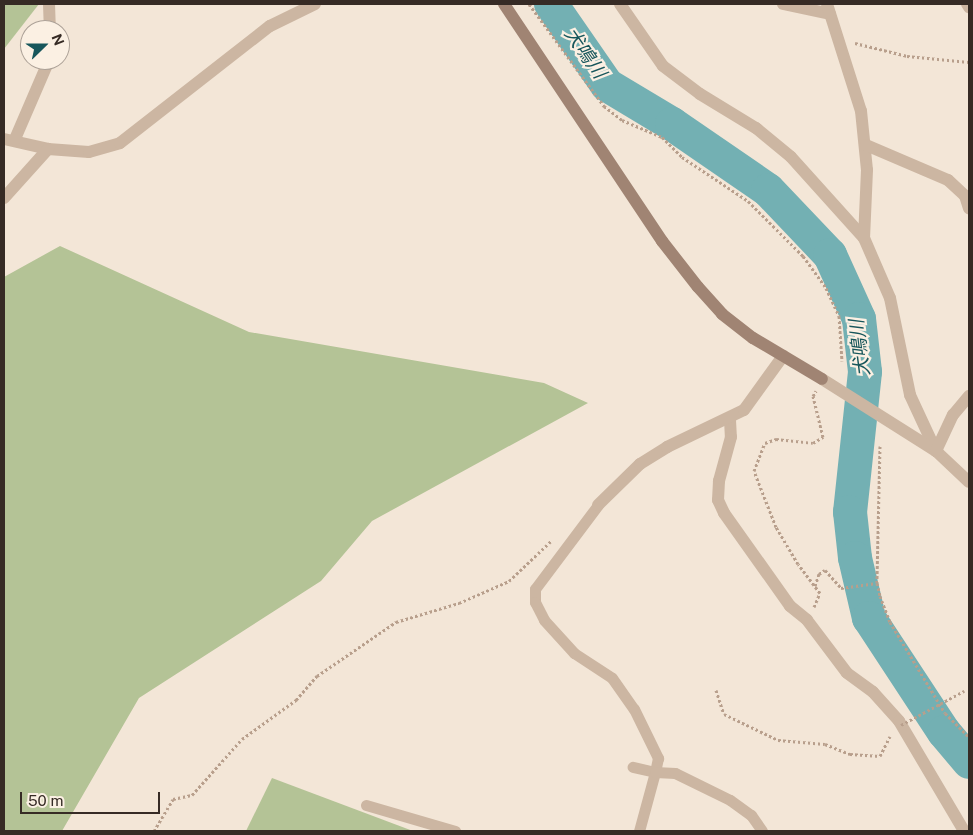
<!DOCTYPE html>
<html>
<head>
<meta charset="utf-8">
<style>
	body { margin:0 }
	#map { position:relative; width:973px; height:835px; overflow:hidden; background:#f3e6d7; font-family:"Public Sans","Noto Sans JP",sans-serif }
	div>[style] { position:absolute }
	.green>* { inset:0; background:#b4c396 }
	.river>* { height:34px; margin:-17px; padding:0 17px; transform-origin:17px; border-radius:17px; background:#73b0b3 }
	.path>* { height:3px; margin-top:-1.5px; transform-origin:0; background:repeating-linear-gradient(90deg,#b89f8c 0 2.5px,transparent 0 5px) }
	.lane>* { height:11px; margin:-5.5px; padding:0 5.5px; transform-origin:5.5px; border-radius:5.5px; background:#ccb6a2 }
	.street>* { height:12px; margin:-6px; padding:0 6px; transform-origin:6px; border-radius:6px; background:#ccb6a2 }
	.secondary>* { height:12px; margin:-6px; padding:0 6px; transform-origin:6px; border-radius:6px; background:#a08473 }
	.path-bridge>* { height:3px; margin-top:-1.5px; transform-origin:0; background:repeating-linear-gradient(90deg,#b89f8c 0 2.5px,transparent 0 5px) }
	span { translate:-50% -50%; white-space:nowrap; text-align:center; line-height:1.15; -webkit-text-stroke:4.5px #fbf0e3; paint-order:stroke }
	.water-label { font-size:19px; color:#17565b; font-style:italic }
	.frame { position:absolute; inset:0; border:5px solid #362b25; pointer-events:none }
	.north { position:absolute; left:20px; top:20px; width:50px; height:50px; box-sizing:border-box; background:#fbf0e3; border:1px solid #aca197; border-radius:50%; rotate:68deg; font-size:14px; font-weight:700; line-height:20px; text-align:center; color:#362b25 }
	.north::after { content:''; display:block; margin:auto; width:18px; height:22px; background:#17565b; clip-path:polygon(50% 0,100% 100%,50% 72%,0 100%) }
	.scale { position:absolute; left:20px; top:792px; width:140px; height:22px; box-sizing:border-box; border:2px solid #362b25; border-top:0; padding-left:6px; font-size:15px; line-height:18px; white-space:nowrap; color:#362b25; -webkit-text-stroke:4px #fbf0e3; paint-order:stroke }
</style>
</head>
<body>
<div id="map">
	<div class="green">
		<div style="clip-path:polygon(4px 4px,39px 4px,4px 49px)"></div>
		<div style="clip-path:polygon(60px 246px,249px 332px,544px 383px,588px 403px,372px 521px,321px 581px,139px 698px,62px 831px,4px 831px,4px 277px)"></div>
		<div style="clip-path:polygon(272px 778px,413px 831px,246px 831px)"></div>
	</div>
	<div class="river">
		<div style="left:551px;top:4px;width:98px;rotate:55.3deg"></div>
		<div style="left:607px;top:85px;width:76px;rotate:31deg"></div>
		<div style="left:672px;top:124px;width:116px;rotate:34.5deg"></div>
		<div style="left:768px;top:190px;width:90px;rotate:46.4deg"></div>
		<div style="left:830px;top:255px;width:70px;rotate:65.6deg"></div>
		<div style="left:859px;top:319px;width:53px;rotate:83.5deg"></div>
		<div style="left:865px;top:372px;width:141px;rotate:96.1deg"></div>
		<div style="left:850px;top:512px;width:46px;rotate:83.8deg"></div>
		<div style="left:855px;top:558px;width:62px;rotate:76.9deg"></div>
		<div style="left:869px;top:618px;width:136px;rotate:56.7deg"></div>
		<div style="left:944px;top:732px;width:39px;rotate:50deg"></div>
	</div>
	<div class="path">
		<div style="left:529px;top:4px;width:127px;rotate:53.7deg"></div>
		<div style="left:604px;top:106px;width:23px;rotate:38deg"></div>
		<div style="left:622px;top:120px;width:43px;rotate:23deg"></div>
		<div style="left:662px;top:137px;width:28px;rotate:45deg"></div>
		<div style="left:682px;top:157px;width:79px;rotate:33.7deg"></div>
		<div style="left:748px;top:201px;width:78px;rotate:45deg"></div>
		<div style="left:803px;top:256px;width:39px;rotate:54deg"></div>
		<div style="left:826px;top:288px;width:31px;rotate:65deg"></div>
		<div style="left:839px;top:316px;width:45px;rotate:86.2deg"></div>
		<div style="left:855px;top:43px;width:54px;rotate:14deg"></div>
		<div style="left:907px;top:56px;width:62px;rotate:5.5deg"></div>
		<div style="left:880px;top:446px;width:137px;rotate:91.3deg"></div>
		<div style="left:877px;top:583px;width:13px;rotate:77deg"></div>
		<div style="left:880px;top:596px;width:28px;rotate:69deg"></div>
		<div style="left:890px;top:622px;width:106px;rotate:58.9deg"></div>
		<div style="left:945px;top:713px;width:34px;rotate:45deg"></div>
		<div style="left:815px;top:586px;width:13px;rotate:-72deg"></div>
		<div style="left:819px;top:574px;width:7px;rotate:-34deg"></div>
		<div style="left:825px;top:570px;width:24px;rotate:48deg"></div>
		<div style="left:841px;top:588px;width:36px;rotate:-8deg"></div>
		<div style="left:814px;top:607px;width:15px;rotate:-67deg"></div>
		<div style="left:820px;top:593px;width:36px;rotate:-127deg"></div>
		<div style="left:798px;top:564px;width:43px;rotate:-120.7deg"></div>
		<div style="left:776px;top:527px;width:60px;rotate:-111.4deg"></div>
		<div style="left:754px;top:471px;width:30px;rotate:-69deg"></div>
		<div style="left:765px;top:443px;width:12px;rotate:-20deg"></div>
		<div style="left:776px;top:439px;width:37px;rotate:6deg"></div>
		<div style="left:813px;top:443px;width:12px;rotate:-31deg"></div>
		<div style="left:823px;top:437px;width:42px;rotate:-103.7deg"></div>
		<div style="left:813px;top:396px;width:6px;rotate:-59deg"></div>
		<div style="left:716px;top:690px;width:25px;rotate:72deg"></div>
		<div style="left:724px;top:714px;width:60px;rotate:25.7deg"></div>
		<div style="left:778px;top:740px;width:47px;rotate:4.9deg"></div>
		<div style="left:825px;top:744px;width:27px;rotate:22deg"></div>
		<div style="left:850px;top:754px;width:30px;rotate:4deg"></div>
		<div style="left:880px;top:756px;width:22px;rotate:-63deg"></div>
		<div style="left:154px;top:831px;width:37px;rotate:-59deg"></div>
		<div style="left:173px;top:799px;width:19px;rotate:-12deg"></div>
		<div style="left:192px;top:795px;width:75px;rotate:-48.2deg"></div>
		<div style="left:242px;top:739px;width:67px;rotate:-35.8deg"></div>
		<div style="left:296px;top:700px;width:32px;rotate:-49deg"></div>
		<div style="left:317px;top:676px;width:96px;rotate:-34.4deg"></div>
		<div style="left:396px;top:622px;width:66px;rotate:-16.8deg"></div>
		<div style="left:459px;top:603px;width:55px;rotate:-23.7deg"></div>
		<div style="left:509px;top:581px;width:59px;rotate:-43.6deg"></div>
	</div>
	<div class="lane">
		<div style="left:598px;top:505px;width:105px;rotate:126.9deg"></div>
		<div style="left:535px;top:589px;width:13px;rotate:90deg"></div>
		<div style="left:535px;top:602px;width:20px;rotate:63deg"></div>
		<div style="left:544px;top:620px;width:45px;rotate:47.7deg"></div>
		<div style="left:574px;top:653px;width:45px;rotate:33.3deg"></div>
		<div style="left:612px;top:678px;width:38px;rotate:55deg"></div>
		<div style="left:634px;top:709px;width:55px;rotate:63.9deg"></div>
		<div style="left:658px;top:758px;width:14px;rotate:102deg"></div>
		<div style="left:655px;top:772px;width:23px;rotate:-167deg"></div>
		<div style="left:366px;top:805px;width:93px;rotate:16.3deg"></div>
		<div style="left:639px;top:831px;width:61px;rotate:-74.8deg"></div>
		<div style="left:655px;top:772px;width:20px;rotate:3deg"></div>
		<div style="left:675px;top:773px;width:61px;rotate:26.1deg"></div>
		<div style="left:730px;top:800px;width:26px;rotate:36deg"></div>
		<div style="left:751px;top:815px;width:19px;rotate:55deg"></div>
	</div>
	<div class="street">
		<div style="left:49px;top:4px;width:26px;rotate:88deg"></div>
		<div style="left:620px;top:4px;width:75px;rotate:55.3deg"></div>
		<div style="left:663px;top:66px;width:46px;rotate:37.1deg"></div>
		<div style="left:700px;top:94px;width:66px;rotate:31.3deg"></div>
		<div style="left:756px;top:128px;width:45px;rotate:39.6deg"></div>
		<div style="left:791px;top:157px;width:109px;rotate:48deg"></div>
		<div style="left:864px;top:238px;width:65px;rotate:66.6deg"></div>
		<div style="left:890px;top:298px;width:99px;rotate:78.3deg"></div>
		<div style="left:910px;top:395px;width:62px;rotate:65.1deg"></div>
		<div style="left:783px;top:4px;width:48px;rotate:12deg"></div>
		<div style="left:827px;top:4px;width:112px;rotate:72.4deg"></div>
		<div style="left:861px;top:111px;width:59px;rotate:84.2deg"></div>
		<div style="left:867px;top:170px;width:68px;rotate:92.5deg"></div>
		<div style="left:967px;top:4px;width:4px;rotate:56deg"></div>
		<div style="left:4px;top:139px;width:45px;rotate:12.8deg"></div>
		<div style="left:48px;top:149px;width:41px;rotate:4.2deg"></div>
		<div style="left:89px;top:152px;width:32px;rotate:-16deg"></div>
		<div style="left:120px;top:143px;width:190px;rotate:-38deg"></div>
		<div style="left:270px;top:26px;width:50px;rotate:-26.1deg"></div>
		<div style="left:15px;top:139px;width:86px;rotate:-66.7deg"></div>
		<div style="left:866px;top:145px;width:89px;rotate:23.1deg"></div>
		<div style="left:948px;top:180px;width:23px;rotate:43deg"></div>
		<div style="left:965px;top:196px;width:13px;rotate:72deg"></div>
		<div style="left:4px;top:198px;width:66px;rotate:-48.1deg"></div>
		<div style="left:822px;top:379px;width:135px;rotate:32.3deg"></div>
		<div style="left:936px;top:451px;width:45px;rotate:43.2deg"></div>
		<div style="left:730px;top:420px;width:17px;rotate:87deg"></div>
		<div style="left:731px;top:437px;width:46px;rotate:105.3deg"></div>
		<div style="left:719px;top:481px;width:19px;rotate:93deg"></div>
		<div style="left:718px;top:500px;width:14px;rotate:65deg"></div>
		<div style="left:724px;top:513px;width:114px;rotate:54.6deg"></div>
		<div style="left:790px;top:606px;width:22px;rotate:39deg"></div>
		<div style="left:807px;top:620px;width:66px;rotate:53deg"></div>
		<div style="left:847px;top:673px;width:32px;rotate:36deg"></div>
		<div style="left:873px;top:692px;width:39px;rotate:48deg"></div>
		<div style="left:899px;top:721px;width:128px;rotate:59.4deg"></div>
		<div style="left:936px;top:451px;width:40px;rotate:-65deg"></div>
		<div style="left:953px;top:415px;width:25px;rotate:-50deg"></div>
		<div style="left:598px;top:505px;width:59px;rotate:-44.3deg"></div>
		<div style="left:640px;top:464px;width:32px;rotate:-32deg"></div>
		<div style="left:667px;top:447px;width:85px;rotate:-25.7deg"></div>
		<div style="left:744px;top:410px;width:67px;rotate:-54.2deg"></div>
	</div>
	<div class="secondary">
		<div style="left:504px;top:4px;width:285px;rotate:56.3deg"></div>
		<div style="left:662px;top:241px;width:58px;rotate:52deg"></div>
		<div style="left:698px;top:287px;width:36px;rotate:48deg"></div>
		<div style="left:722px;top:314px;width:39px;rotate:38deg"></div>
		<div style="left:753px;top:338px;width:80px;rotate:30.7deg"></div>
	</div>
	<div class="path-bridge">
		<div style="left:901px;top:725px;width:72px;rotate:-28.4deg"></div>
	</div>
	<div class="water-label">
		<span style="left:585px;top:53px;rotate:55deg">犬鳴川</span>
		<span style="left:860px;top:348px;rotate:-97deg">犬鳴川</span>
	</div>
	<div class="frame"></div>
	<div class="north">N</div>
	<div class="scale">50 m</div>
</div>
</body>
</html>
